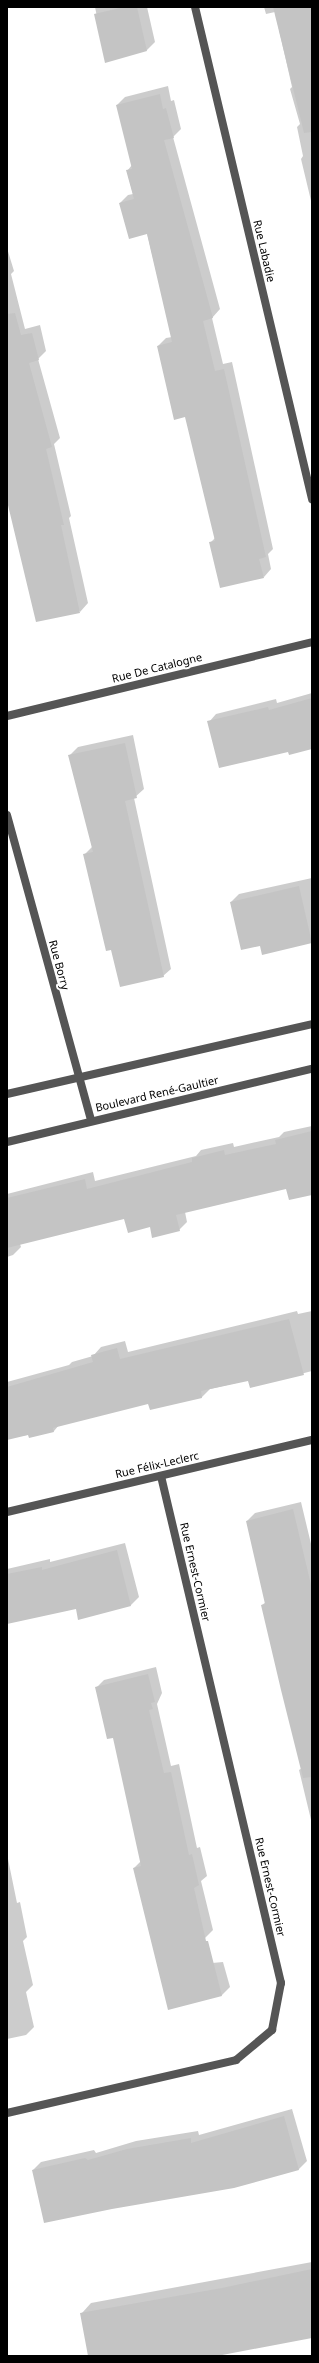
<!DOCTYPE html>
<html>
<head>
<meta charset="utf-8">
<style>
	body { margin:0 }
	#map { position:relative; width:319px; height:2363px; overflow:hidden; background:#fff; font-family:"Noto Sans",sans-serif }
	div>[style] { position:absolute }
	.shadow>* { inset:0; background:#0003 }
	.building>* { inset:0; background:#c4c4c4 }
	.minor>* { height:8px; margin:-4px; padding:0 4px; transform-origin:4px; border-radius:4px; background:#555 }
	.tertiary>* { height:8px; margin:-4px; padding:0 4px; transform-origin:4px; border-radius:4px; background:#555 }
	span { translate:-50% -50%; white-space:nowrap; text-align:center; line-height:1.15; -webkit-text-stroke:4px #fff; paint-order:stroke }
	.street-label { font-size:11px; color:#000 }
	.frame { position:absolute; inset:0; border:8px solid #000; pointer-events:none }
</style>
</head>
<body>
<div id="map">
	<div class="shadow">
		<div style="clip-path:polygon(95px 7px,147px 7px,155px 42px,147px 50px,106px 62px)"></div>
		<div style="clip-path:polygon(264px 7px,312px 7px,312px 205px,301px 159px,303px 156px,297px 127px,300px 124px,290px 89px,292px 87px,275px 12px,266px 14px)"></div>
		<div style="clip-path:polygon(168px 86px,171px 101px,174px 100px,181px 129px,173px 137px,220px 309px,212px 318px,223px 364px,232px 362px,273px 549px,268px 554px,271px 569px,264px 577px,210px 543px,215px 538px,186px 416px,158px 346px,166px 338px,172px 337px,147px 233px,120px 203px,128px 195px,133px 194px,127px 171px,132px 165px,117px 105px,125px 97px)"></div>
		<div style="clip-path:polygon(7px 248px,14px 271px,11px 274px,25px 329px,40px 325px,46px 351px,38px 359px,60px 438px,54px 444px,71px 516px,69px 518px,88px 603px,80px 612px,7px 497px)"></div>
		<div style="clip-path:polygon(312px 693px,312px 748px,289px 751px,209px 722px,216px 714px,276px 699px,277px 703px)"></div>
		<div style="clip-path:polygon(133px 735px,144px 789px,134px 798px,171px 969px,163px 976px,112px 948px,85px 854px,93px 846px,70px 755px,78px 747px)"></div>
		<div style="clip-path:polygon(312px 878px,312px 942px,263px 954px,261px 945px,231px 902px,239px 894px)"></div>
		<div style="clip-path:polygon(312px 1126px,312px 1194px,287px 1188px,185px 1212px,187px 1222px,179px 1230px,151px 1226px,125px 1218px,20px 1244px,21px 1247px,13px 1255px,7px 1257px,7px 1194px,93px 1172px,95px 1181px,196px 1156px,201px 1150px,233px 1143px,234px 1147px,279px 1137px,284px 1132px)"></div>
		<div style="clip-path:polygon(297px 1311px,298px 1314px,312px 1311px,312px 1371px,251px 1387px,249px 1380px,210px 1389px,202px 1397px,151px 1409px,149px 1402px,59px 1425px,54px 1431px,7px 1438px,7px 1382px,69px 1365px,72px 1362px,93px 1356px,101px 1347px,125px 1341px,128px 1352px)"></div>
		<div style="clip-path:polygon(301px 1502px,312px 1548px,312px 1824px,299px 1770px,302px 1768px,262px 1605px,266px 1602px,247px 1521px,255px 1513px)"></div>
		<div style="clip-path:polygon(125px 1543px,139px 1597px,131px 1605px,76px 1608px,7px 1623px,7px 1569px,50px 1559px,50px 1562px)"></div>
		<div style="clip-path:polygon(156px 1667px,162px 1693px,157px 1704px,171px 1766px,179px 1764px,197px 1848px,200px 1847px,207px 1876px,201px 1881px,213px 1930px,205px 1938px,134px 1868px,141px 1861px,114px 1736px,96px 1688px,104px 1680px)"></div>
		<div style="clip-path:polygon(7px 1854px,17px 1903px,20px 1902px,27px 1937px,23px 1941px,33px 1985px,26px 1992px,34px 2027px,26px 2035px,7px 2039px)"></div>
		<div style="clip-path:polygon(223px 1962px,230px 1987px,222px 1995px,169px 2009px,168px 1967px)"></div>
		<div style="clip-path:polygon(292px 2109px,307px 2161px,299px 2169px,234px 2187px,33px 2170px,41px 2162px,94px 2150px,96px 2153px,136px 2141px,198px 2131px,199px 2135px)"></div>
		<div style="clip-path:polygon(312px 2262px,312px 2337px,213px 2356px,89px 2356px,82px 2313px,91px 2303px)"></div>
	</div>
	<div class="building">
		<div style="clip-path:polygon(125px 7px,137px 7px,147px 51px,105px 63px,94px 14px)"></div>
		<div style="clip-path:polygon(273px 7px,312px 7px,312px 132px,304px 133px)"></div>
		<div style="clip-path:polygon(160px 94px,163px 109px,166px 108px,174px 138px,164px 140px,213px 318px,203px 321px,215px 371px,224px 369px,266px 557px,259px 559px,264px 578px,220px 588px,209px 542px,215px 541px,185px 417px,174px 420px,157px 346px,172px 342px,147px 234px,129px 239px,119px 203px,134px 199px,126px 170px,132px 169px,116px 105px)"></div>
		<div style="clip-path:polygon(15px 313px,21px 335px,32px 333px,39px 360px,29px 363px,52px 447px,46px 449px,64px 525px,61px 525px,80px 613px,36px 622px,7px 501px,7px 314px)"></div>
		<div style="clip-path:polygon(312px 698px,312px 749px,289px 755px,288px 752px,219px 768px,207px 721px,268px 707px,269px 710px)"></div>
		<div style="clip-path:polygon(125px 743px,137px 798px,125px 801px,164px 977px,120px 987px,111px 950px,106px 951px,83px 854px,93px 852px,68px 755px)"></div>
		<div style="clip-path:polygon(299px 886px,312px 943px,262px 955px,260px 946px,241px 950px,230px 902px)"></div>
		<div style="clip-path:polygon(312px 1131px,312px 1195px,289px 1200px,286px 1189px,176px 1215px,180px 1231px,152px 1238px,150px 1227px,128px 1233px,124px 1219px,7px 1248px,7px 1198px,85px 1179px,87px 1189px,192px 1162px,192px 1158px,224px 1150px,225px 1155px,276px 1144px,275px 1140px)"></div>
		<div style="clip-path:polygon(289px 1319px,304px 1375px,250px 1388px,248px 1381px,201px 1391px,202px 1398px,150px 1410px,148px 1404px,53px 1428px,54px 1432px,29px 1438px,28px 1435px,7px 1440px,7px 1387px,93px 1362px,91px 1355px,117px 1348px,120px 1359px)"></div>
		<div style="clip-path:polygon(293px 1509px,312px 1589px,312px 1777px,303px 1778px,281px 1690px,261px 1605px,265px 1604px,246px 1521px)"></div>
		<div style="clip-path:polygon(117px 1550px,131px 1606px,78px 1620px,76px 1609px,7px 1624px,7px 1574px,42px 1567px,42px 1570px)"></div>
		<div style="clip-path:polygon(148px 1674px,155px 1702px,151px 1703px,153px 1709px,149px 1710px,164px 1773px,171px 1772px,189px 1855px,192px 1854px,199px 1885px,194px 1888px,206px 1941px,208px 1941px,222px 1996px,168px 2010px,133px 1868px,141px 1866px,113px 1738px,107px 1739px,95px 1687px)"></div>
		<div style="clip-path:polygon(284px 2116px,299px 2170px,234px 2188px,112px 2209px,44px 2223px,32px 2170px,85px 2158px,88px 2160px,127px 2149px,191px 2138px,191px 2143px)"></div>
		<div style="clip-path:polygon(312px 2269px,312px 2338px,217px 2356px,88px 2356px,80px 2313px,222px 2288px)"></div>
	</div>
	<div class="minor">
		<div style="left:195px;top:7px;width:506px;rotate:76.62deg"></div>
		<div style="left:7px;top:716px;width:314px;rotate:-13.6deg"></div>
		<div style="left:7px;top:815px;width:317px;rotate:74.6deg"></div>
		<div style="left:7px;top:1512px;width:313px;rotate:-13.3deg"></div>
		<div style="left:7px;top:2113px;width:235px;rotate:-13deg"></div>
		<div style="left:236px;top:2060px;width:47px;rotate:-39.8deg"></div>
		<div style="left:272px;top:2030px;width:48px;rotate:-79.2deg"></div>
		<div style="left:281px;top:1983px;width:521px;rotate:-103.32deg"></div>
	</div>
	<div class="tertiary">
		<div style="left:7px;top:1094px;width:313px;rotate:-12.9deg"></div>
		<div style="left:7px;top:1142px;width:314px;rotate:-13.5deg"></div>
	</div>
	<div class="street-label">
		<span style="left:264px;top:251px;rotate:77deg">Rue Labadie</span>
		<span style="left:157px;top:668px;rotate:-14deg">Rue De Catalogne</span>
		<span style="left:59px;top:965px;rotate:75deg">Rue Borry</span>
		<span style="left:157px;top:1094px;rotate:-13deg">Boulevard René-Gaultier</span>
		<span style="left:157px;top:1465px;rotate:-13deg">Rue Félix-Leclerc</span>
		<span style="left:195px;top:1572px;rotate:77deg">Rue Ernest-Cormier</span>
		<span style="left:270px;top:1887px;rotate:77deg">Rue Ernest-Cormier</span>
	</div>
	<div class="frame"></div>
</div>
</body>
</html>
